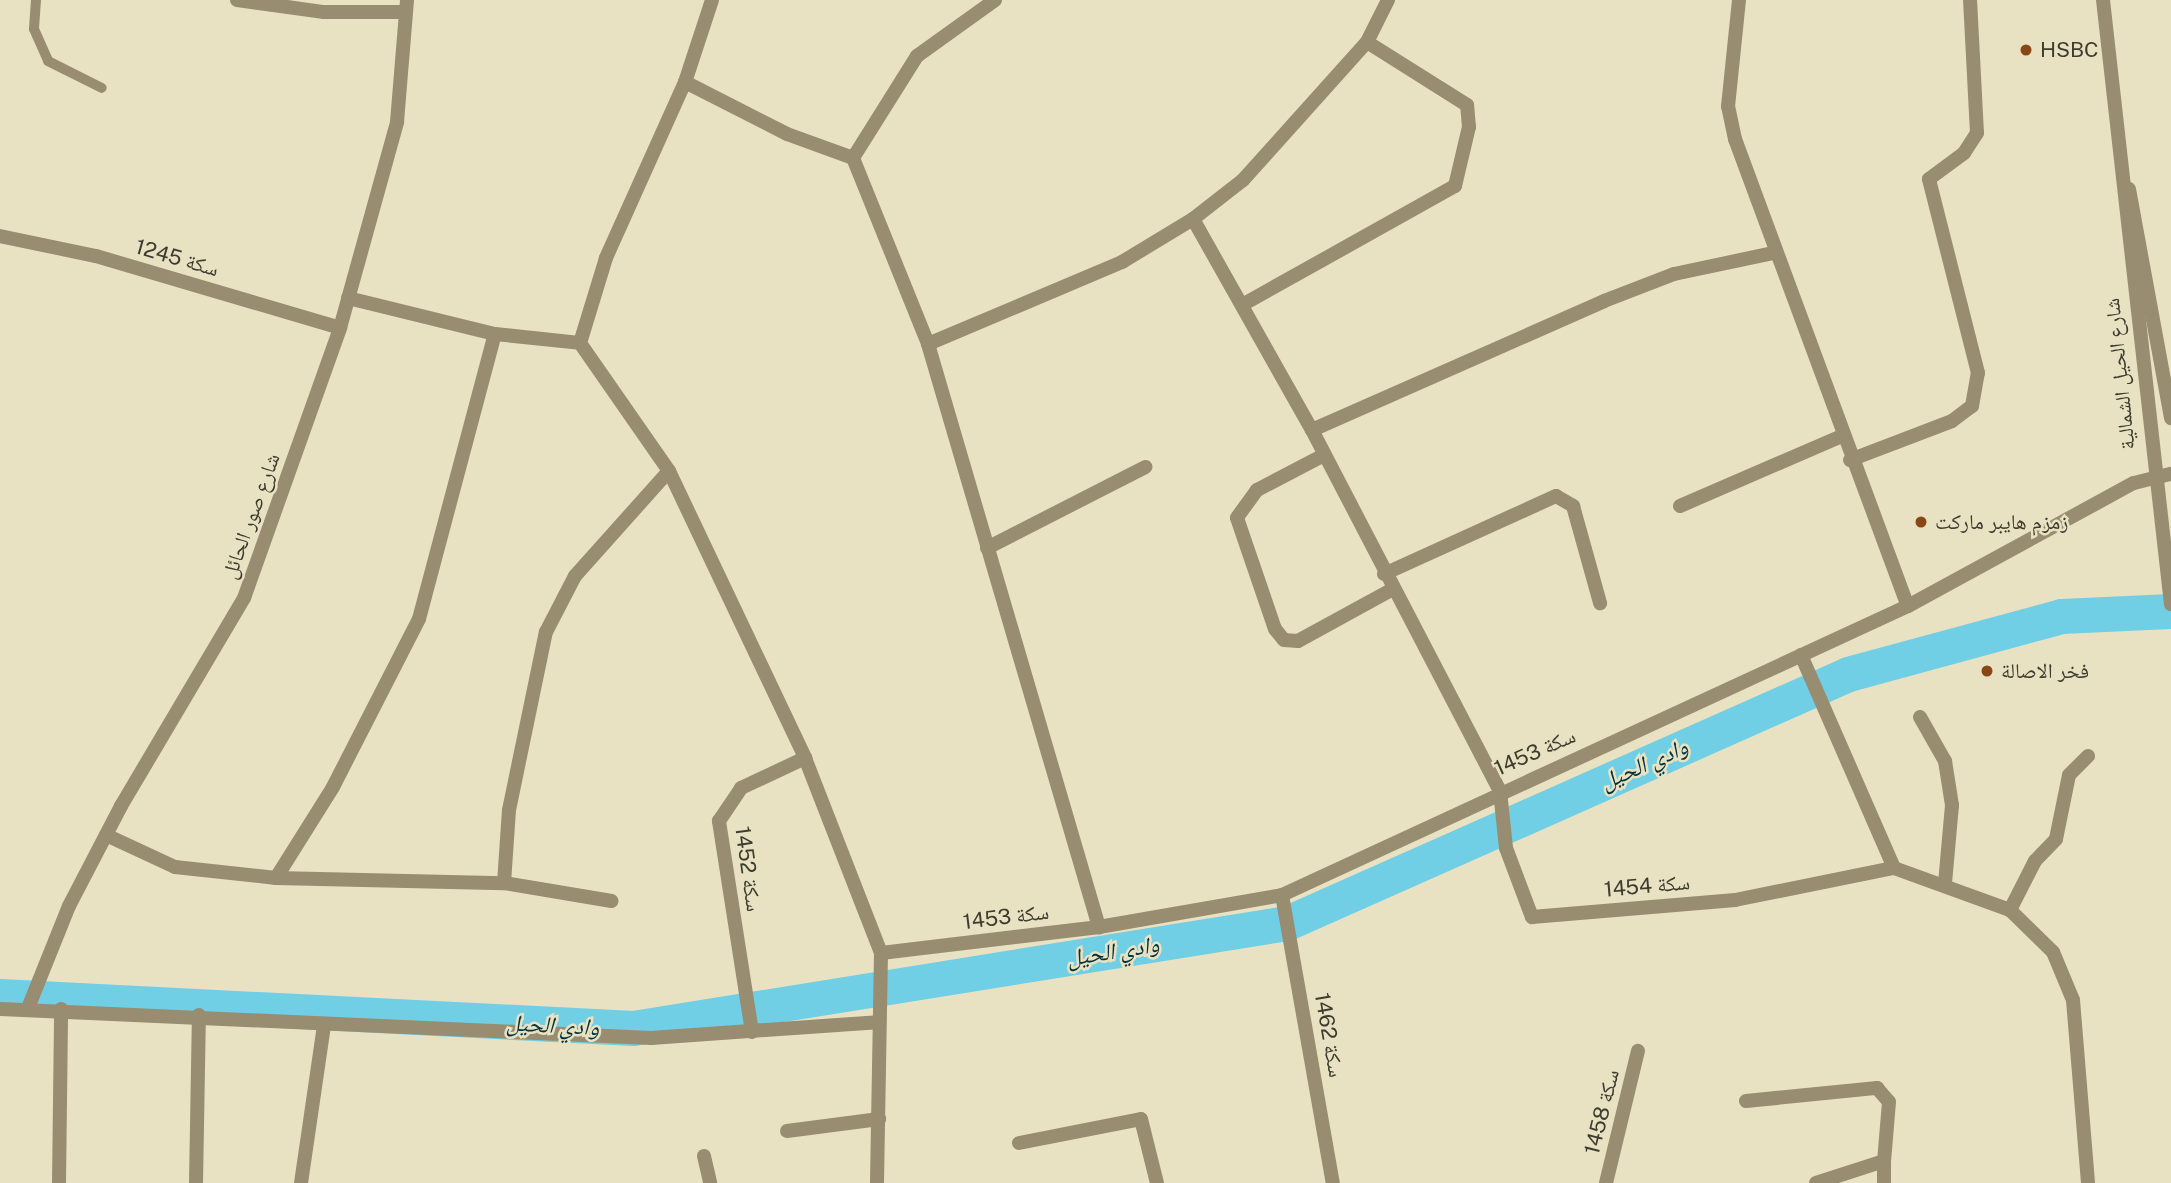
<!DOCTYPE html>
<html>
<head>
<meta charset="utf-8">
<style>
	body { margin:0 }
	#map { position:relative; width:2171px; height:1183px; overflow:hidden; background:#e8e2c3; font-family:"Public Sans","Noto Naskh Arabic",sans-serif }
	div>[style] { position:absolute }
	.river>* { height:35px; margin:-17.5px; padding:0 17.5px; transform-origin:17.5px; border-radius:17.5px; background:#70cee5 }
	.service>* { height:10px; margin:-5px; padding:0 5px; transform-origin:5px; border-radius:5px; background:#988d70 }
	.minor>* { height:14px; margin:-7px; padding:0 7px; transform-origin:7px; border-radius:7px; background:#988d70 }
	.tertiary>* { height:14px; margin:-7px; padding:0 7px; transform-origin:7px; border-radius:7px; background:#988d70 }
	.dots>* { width:19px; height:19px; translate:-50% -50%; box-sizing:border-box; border:4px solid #e8e2c3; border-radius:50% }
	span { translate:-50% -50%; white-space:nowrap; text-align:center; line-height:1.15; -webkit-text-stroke:5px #e8e2c3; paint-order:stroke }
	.poi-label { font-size:21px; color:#3e3c2f }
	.left { translate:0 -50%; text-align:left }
	.street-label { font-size:21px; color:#3e3c2f }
	.water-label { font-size:23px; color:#03323c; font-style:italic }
</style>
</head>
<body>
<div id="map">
	<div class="river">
		<div style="left:0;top:996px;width:634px;rotate:2.89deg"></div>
		<div style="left:633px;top:1028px;width:662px;rotate:-9.12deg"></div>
		<div style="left:1287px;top:923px;width:614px;rotate:-23.93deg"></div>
		<div style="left:1848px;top:674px;width:221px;rotate:-15.2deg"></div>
		<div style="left:2061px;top:616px;width:110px;rotate:-2.6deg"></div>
	</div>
	<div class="service">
		<div style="left:36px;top:0;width:29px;rotate:94deg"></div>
		<div style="left:34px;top:29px;width:35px;rotate:66deg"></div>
		<div style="left:48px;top:61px;width:60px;rotate:26.6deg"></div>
	</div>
	<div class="minor">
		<div style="left:237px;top:0;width:88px;rotate:7.9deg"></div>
		<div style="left:324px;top:12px;width:81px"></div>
		<div style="left:712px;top:0;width:86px;rotate:108.2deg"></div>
		<div style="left:685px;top:82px;width:193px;rotate:114.2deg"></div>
		<div style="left:606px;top:258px;width:89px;rotate:107deg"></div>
		<div style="left:580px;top:343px;width:156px;rotate:55.2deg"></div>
		<div style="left:669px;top:471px;width:318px;rotate:64.6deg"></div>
		<div style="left:805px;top:758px;width:209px;rotate:68.7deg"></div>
		<div style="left:881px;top:953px;width:230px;rotate:91deg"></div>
		<div style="left:995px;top:0;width:96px;rotate:144.3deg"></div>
		<div style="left:917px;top:56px;width:120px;rotate:122.1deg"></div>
		<div style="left:853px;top:158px;width:201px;rotate:68deg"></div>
		<div style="left:928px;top:344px;width:608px;rotate:73.65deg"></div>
		<div style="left:1739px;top:0;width:107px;rotate:95.9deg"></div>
		<div style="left:1728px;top:106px;width:34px;rotate:78deg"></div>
		<div style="left:1735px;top:139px;width:498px;rotate:69.7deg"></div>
		<div style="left:685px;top:82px;width:114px;rotate:27deg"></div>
		<div style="left:787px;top:134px;width:70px;rotate:20deg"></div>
		<div style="left:1193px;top:219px;width:242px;rotate:60.6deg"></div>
		<div style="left:1312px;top:430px;width:407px;rotate:62.5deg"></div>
		<div style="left:1500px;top:791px;width:57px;rotate:84deg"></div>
		<div style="left:1506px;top:848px;width:74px;rotate:69.4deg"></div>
		<div style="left:1532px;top:917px;width:204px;rotate:-4.8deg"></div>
		<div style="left:1735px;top:900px;width:162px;rotate:-11.4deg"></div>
		<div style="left:1894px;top:868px;width:123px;rotate:19.9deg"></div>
		<div style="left:2010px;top:910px;width:60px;rotate:44.3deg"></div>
		<div style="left:2053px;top:952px;width:52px;rotate:67.4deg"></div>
		<div style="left:2073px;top:1000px;width:184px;rotate:85.3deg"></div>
		<div style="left:0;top:236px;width:98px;rotate:11.8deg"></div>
		<div style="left:96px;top:256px;width:254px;rotate:16.4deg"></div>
		<div style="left:348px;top:298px;width:151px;rotate:13.8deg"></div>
		<div style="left:495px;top:334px;width:85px;rotate:6deg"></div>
		<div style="left:1242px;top:305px;width:244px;rotate:-29.2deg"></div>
		<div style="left:1455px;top:186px;width:61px;rotate:-76.7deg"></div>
		<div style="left:1469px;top:127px;width:22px;rotate:-95deg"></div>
		<div style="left:1467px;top:105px;width:118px;rotate:-147.8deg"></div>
		<div style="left:928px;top:344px;width:211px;rotate:-22.9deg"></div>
		<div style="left:1122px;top:262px;width:83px;rotate:-31.2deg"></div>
		<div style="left:1193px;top:219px;width:63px;rotate:-38deg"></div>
		<div style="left:1243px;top:180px;width:186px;rotate:-48.1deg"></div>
		<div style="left:1367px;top:42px;width:47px;rotate:-63.4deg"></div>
		<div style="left:1312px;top:430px;width:319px;rotate:-23.8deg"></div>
		<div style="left:1604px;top:301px;width:75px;rotate:-21.1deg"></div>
		<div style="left:1674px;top:274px;width:102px;rotate:-11.9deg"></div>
		<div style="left:1324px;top:455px;width:76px;rotate:152.4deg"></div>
		<div style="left:1257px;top:490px;width:34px;rotate:126deg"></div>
		<div style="left:1237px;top:518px;width:117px;rotate:71.1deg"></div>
		<div style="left:1275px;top:629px;width:14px;rotate:51deg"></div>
		<div style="left:1284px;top:640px;width:14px;rotate:4deg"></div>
		<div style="left:1298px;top:641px;width:108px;rotate:-28.7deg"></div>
		<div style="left:1850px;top:460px;width:109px;rotate:-20.9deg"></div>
		<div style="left:1952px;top:421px;width:25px;rotate:-37deg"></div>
		<div style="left:1972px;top:406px;width:34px;rotate:-80deg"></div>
		<div style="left:1978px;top:373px;width:200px;rotate:-104.2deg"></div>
		<div style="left:1929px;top:179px;width:44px;rotate:-36.6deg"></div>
		<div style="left:1964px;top:153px;width:24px;rotate:-57deg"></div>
		<div style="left:1977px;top:133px;width:133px;rotate:-93deg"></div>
		<div style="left:1680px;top:506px;width:176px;rotate:-23.4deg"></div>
		<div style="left:987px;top:548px;width:178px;rotate:-27.1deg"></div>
		<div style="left:1384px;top:574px;width:189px;rotate:-24.4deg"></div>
		<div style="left:1556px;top:496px;width:20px;rotate:30deg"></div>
		<div style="left:1573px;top:506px;width:101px;rotate:74.4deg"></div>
		<div style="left:1801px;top:655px;width:232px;rotate:66.4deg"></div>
		<div style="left:1920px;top:717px;width:51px;rotate:60.4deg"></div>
		<div style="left:1945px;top:761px;width:45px;rotate:81deg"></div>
		<div style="left:1952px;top:805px;width:78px;rotate:95.1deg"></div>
		<div style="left:106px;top:835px;width:76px;rotate:24.9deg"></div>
		<div style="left:175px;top:867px;width:102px;rotate:6.2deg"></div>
		<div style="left:276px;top:878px;width:228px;rotate:1.3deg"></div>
		<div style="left:504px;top:883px;width:109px;rotate:9.5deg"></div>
		<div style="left:276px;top:878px;width:107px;rotate:-57.9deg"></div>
		<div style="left:333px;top:787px;width:189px;rotate:-62.9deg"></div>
		<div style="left:419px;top:619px;width:295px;rotate:-75.1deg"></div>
		<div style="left:504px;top:883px;width:73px;rotate:-86.1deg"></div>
		<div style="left:509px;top:810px;width:182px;rotate:-78.3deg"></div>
		<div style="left:546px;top:632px;width:63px;rotate:-62.6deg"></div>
		<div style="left:575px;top:576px;width:141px;rotate:-48.2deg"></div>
		<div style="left:1282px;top:895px;width:292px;rotate:80deg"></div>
		<div style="left:2010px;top:910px;width:55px;rotate:-63deg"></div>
		<div style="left:2035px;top:861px;width:30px;rotate:-46deg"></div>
		<div style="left:2056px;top:839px;width:65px;rotate:-78.5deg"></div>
		<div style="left:2069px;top:775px;width:27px;rotate:-45deg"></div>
		<div style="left:28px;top:1008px;width:110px;rotate:-68.1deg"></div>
		<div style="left:69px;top:906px;width:113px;rotate:-62.5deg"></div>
		<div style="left:121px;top:806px;width:242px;rotate:-59.4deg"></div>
		<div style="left:244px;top:598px;width:287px;rotate:-70.4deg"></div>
		<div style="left:340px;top:328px;width:214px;rotate:-74.5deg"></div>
		<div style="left:397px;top:122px;width:122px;rotate:-85.3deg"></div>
		<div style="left:0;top:1009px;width:652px;rotate:2.55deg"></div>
		<div style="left:651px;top:1038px;width:227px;rotate:-4deg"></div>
		<div style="left:752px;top:1032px;width:214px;rotate:-98.9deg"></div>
		<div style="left:719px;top:821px;width:40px;rotate:-56deg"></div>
		<div style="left:741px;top:788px;width:71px;rotate:-25.1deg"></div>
		<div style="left:1746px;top:1101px;width:132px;rotate:-5.7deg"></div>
		<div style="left:1877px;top:1088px;width:18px;rotate:49deg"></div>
		<div style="left:1889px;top:1102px;width:59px;rotate:94.8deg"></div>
		<div style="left:787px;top:1131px;width:93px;rotate:-7.4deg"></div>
		<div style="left:1019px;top:1143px;width:124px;rotate:-11.1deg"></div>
		<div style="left:1141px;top:1119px;width:66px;rotate:76deg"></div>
		<div style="left:704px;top:1156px;width:28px;rotate:77deg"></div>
		<div style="left:59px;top:1183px;width:174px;rotate:-89.3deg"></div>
		<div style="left:196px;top:1183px;width:168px;rotate:-89deg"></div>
		<div style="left:301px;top:1183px;width:159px;rotate:-81.7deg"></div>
		<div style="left:1606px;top:1183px;width:136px;rotate:-76.4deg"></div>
		<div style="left:1816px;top:1183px;width:71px;rotate:-17.9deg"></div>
		<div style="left:1884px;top:1161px;width:22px;rotate:90deg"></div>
	</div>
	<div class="tertiary">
		<div style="left:2103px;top:0;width:608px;rotate:83.58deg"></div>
		<div style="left:2129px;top:189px;width:233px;rotate:79.6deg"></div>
		<div style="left:881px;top:953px;width:220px;rotate:-6.8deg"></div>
		<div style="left:1099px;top:927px;width:186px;rotate:-9.9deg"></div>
		<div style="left:1282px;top:895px;width:689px;rotate:-24.78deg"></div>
		<div style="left:1908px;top:606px;width:257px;rotate:-28.6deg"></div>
		<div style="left:2134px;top:483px;width:38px;rotate:-14deg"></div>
	</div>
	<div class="dots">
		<div style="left:2026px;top:50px;background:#894715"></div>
		<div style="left:1921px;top:522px;background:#894715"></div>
		<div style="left:1987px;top:671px;background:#894715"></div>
	</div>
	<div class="poi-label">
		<span class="left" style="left:2040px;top:50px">HSBC</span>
		<span class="left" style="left:1935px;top:522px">زمزم هايبر ماركت</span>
		<span class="left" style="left:2001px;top:671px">فخر الاصالة</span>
	</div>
	<div class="street-label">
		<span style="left:177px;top:258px;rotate:16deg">سكة 1245</span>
		<span style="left:2120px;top:374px;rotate:-96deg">شارع الحيل الشمالية</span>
		<span style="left:251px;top:516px;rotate:-70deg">شارع صور الحائل</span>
		<span style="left:1535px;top:752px;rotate:-24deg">سكة 1453</span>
		<span style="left:748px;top:869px;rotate:82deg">سكة 1452</span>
		<span style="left:1647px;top:886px;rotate:-5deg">سكة 1454</span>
		<span style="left:1006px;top:917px;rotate:-7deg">سكة 1453</span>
		<span style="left:1329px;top:1035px;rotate:80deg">سكة 1462</span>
		<span style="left:1602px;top:1112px;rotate:-76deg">سكة 1458</span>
	</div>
	<div class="water-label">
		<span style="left:1644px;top:764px;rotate:-24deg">وادي الحيل</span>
		<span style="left:1113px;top:951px;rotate:-9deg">وادي الحيل</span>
		<span style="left:553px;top:1025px;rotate:3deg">وادي الحيل</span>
	</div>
</div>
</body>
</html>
